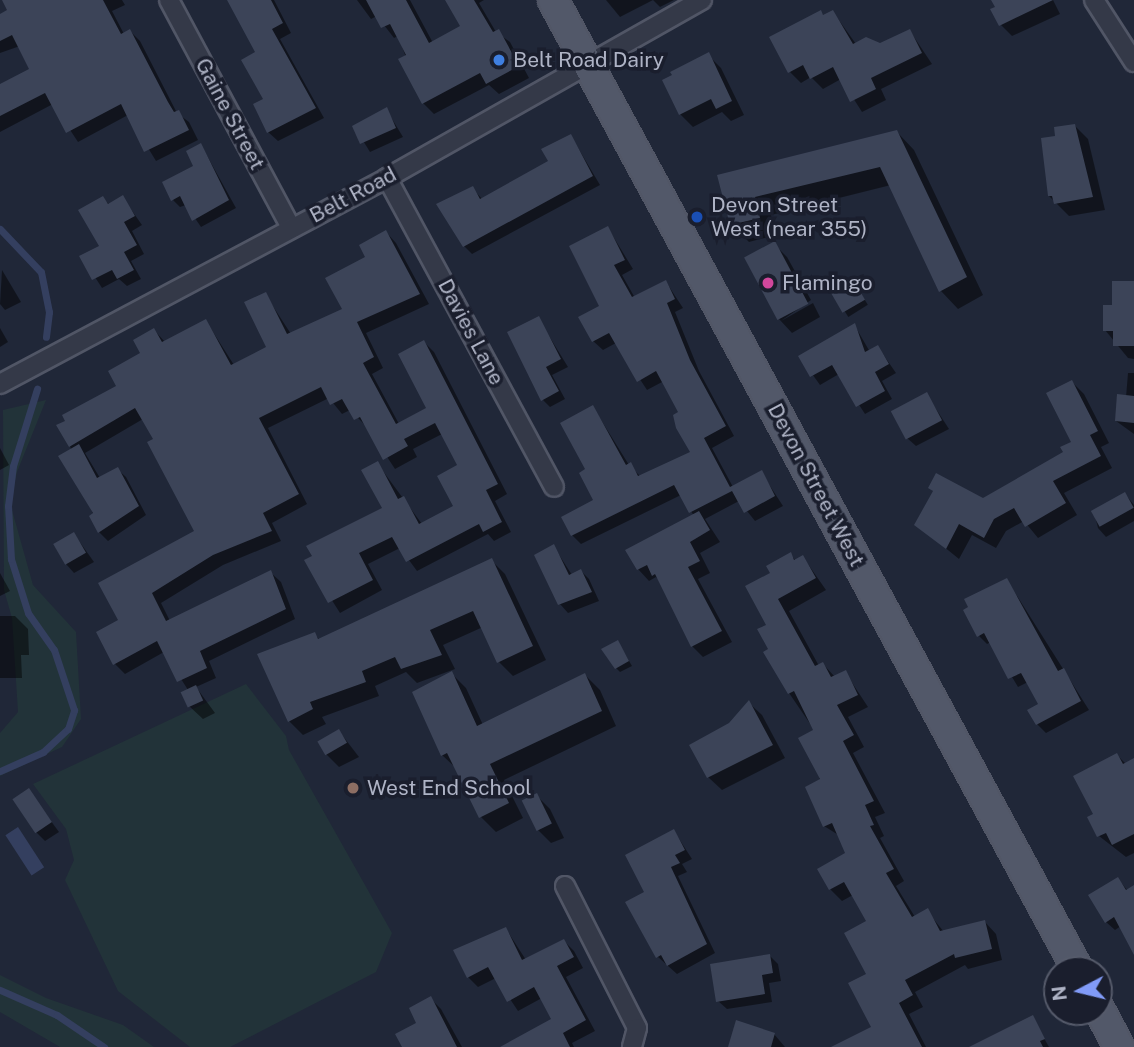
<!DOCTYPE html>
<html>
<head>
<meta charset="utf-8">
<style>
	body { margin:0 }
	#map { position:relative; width:1134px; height:1047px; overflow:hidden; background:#202738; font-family:"Public Sans",sans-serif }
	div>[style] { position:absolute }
	.green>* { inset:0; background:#223339 }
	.water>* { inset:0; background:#343f5f; transform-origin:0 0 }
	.shadow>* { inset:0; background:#0007; transform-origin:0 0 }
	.stream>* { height:7px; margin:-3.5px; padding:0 3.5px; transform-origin:3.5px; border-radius:3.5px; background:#343f5f }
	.building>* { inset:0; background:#3c4458; transform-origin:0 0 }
	.roads { filter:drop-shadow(2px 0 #515666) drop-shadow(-2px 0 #515666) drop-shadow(0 2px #515666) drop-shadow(0 -2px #515666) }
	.street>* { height:18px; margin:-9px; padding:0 9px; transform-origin:9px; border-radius:9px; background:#343948 }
	.primary>* { height:28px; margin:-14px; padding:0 14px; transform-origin:14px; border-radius:14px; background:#525869 }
	.dots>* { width:19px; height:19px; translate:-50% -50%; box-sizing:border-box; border:4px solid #1a1e2d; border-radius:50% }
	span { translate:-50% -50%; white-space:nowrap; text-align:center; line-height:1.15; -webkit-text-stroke:7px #1a1e2d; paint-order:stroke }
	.poi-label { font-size:21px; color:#aeb3c5 }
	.left { translate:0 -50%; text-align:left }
	.street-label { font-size:21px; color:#aeb3c5 }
	.north { position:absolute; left:1043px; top:956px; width:70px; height:70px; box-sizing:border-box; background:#1a1e2d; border:2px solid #555a6a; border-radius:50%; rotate:263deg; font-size:19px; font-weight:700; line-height:28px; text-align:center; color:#aeb3c5 }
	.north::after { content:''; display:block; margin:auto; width:24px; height:32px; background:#819bf7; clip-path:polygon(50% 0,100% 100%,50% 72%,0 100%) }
</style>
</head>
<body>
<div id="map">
	<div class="green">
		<div style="clip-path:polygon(46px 400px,17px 472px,10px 503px,33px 585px,76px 632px,81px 719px,62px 747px,0 776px,0 733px,18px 712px,12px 618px,4px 590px,3px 410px)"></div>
		<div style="clip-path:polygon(246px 684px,286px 736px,289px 750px,392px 933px,376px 972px,230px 1047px,190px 1047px,118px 991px,65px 880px,74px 860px,66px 829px,33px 784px)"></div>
		<div style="clip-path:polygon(0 975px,46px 998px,123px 1025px,154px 1047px,60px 1047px,0 1012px)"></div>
	</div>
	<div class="water">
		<div style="left:18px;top:827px;width:48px;height:15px;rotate:57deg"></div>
	</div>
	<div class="shadow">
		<div style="clip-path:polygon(4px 0,122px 0,125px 5px,112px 11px,124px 34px,130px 31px,140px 41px,177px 113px,189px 122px,198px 140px,156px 161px,128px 115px,78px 142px,53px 104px,0 132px,0 86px,32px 70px,20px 46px,0 53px,0 16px,10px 11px)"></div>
		<div style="clip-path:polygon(229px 0,274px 0,291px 33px,280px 39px,324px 118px,278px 141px,268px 132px,257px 53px)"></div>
		<div style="clip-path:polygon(357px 0,410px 0,433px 43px,462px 27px,447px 0,484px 0,479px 3px,496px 32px,510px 42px,529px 78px,499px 94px,489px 85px,434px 114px,423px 103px,398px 36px,394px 38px,377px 16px,371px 19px)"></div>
		<div style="clip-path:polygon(606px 0,653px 0,620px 17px)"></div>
		<div style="clip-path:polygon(653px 0,674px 0,660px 7px)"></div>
		<div style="clip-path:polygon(993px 0,1053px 0,1060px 14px,1012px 36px,1001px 25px)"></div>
		<div style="clip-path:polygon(820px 12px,825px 17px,833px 12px,856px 44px,880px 45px,910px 31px,932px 64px,881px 89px,886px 100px,862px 112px,841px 79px,823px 89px,811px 77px,801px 83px,790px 72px)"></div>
		<div style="clip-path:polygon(708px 55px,721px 68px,744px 115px,731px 121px,722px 112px,693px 127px,680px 114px)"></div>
		<div style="clip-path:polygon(386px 109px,403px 137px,370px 152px,354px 126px)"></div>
		<div style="clip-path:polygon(1075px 126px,1088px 139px,1105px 210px,1069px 216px,1049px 196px,1057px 137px)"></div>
		<div style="clip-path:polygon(897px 132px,914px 150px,983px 295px,958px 309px,941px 291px,891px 185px,771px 215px,776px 235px,749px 242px,731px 224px,719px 177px)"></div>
		<div style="clip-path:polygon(571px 136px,600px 185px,472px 254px,464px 246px,472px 188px,483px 200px,550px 162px)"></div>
		<div style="clip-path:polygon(201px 145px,236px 208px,201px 227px,186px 205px,180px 207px,173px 200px,195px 167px)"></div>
		<div style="clip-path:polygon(102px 198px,110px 205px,123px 198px,142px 225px,132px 231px,144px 254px,131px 261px,141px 279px,127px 286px,119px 279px,102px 288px,82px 257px,101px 247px)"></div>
		<div style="clip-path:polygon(608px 228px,633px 269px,622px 275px,635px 298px,666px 282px,683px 308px,675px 312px,699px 371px,734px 436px,712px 448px,733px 487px,761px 472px,783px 506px,755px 521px,739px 501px,705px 519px,720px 542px,700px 553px,710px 573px,698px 579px,732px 642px,703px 657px,692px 646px,661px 582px,656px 577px,649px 581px,638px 569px,694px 516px,681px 495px,581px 544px,572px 535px,596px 501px,587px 470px,593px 407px,629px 465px,641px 477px,692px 453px,680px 412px,664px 381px,647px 390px,616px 343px,603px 350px,593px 341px,602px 306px)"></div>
		<div style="clip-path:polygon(386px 232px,396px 243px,429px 304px,366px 333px,383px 368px,372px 374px,399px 424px,429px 408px,424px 342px,434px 352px,507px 494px,495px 501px,511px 532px,494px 541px,488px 534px,417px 571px,400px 548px,368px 564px,382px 590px,340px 613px,307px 561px,384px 509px,377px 463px,422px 524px,455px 507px,459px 466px,442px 434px,413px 449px,417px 457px,395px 469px,368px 428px,350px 410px,342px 414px,329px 398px,268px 428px,307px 504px,272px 523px,281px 541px,223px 565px,161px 603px,170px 621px,270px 572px,281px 582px,295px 619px,209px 661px,216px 678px,196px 687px,215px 713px,203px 719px,189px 706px,188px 690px,164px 652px,125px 674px,115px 664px,120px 621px,197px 532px,155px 440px,143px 419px,85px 453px,100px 478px,117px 469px,126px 477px,146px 515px,108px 541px,99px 532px,70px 446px,142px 354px,154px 330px,165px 342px,206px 321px,234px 365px,269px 348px,265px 294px,291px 334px,344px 310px,368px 257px)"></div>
		<div style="clip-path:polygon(774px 244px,787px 257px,811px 300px,781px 321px,813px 303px,820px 317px,792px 333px,779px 319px,747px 258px)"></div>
		<div style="clip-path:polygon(2px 270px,21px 302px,5px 310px,0 304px)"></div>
		<div style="left:853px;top:281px;width:28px;height:23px;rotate:58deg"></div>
		<div style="clip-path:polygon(1134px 283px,1134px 359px,1128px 358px,1105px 330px,1114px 307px)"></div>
		<div style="clip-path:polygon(538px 318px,568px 367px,552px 375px,565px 399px,550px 407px,543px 400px)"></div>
		<div style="clip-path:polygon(855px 326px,870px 352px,878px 347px,896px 373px,882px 381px,892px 399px,865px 414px,839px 374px,820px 385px,800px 357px)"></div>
		<div style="clip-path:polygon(0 328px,8px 342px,0 347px)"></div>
		<div style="clip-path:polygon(1128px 373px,1134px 373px,1134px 434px,1116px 421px,1126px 397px)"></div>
		<div style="clip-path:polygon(1072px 382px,1084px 394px,1109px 443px,1101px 447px,1112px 468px,1064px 493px,1077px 515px,1038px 538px,1024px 521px,1006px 531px,996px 548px,972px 535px,959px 559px,917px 525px,934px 492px,930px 488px,983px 500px,1065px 452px,1074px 442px)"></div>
		<div style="clip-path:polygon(927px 395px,949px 429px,916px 446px,907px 438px)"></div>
		<div style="clip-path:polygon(0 448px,9px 465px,0 470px)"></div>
		<div style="clip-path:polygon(1125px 494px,1134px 505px,1134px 521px,1106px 537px,1098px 528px,1094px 512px)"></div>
		<div style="clip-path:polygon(74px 534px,94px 562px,74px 573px,66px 564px)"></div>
		<div style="clip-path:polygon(554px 547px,572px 575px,581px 571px,589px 579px,599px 601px,568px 613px,560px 604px,536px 555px)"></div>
		<div style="clip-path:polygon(790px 554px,796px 561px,803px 557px,826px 590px,789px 611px,819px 666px,823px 664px,835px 677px,845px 672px,868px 707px,848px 717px,864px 747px,853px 753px,885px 813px,875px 817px,884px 836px,880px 838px,904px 881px,896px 886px,915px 917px,927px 911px,944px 932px,985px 922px,996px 934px,1002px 960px,968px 969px,965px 965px,915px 992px,923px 1007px,909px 1014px,926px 1047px,836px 1047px,873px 1028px,868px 922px,853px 895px,842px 901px,830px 889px,847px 854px,840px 836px,824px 826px,815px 731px,789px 693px,770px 650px,772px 574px)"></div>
		<div style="clip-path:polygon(491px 560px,505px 574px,546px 660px,513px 676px,499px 662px,483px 627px,443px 645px,455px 669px,417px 683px,406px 672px,375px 686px,379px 696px,322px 717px,326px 724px,303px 735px,289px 721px,314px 634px,320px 640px)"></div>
		<div style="clip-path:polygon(0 573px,10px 591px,0 596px)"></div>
		<div style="clip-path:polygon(1007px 580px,1089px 710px,1046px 733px,1037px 724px,1040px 705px,1028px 682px,1018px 687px,991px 642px,987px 644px,979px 636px)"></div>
		<div style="clip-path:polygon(0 616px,15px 616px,28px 629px,29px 655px,21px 655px,22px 678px,0 678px)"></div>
		<div style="clip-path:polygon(618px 642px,632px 666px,620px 672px,616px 668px)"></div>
		<div style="clip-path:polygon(451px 673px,466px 688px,483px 725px,585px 675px,600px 690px,616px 726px,504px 780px,523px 818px,496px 832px,481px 817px,458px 770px,442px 755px)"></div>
		<div style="clip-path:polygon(749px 703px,762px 715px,785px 758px,722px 790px,708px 777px,730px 724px)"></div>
		<div style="clip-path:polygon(339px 731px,359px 757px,339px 767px,326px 754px)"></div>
		<div style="clip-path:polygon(1117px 755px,1126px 764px,1134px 760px,1134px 853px,1126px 857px,1099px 836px,1096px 815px)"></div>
		<div style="clip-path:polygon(28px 790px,59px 832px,45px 841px,36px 832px)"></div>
		<div style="clip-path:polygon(537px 796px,550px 809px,564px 838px,551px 843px,538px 830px,525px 801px)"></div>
		<div style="clip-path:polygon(674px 831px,692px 859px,682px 864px,687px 872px,678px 876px,715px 953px,677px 974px,658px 957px,627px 903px,646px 893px)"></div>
		<div style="clip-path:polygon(1118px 879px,1128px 891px,1134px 887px,1134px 950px,1121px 926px,1115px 930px,1106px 922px)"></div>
		<div style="clip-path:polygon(506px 929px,526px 960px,564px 941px,574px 951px,583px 968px,566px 977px,595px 1031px,572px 1043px,574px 1047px,506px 1047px,554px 1020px,542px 998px,518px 1011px,496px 978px,478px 987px,468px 977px)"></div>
		<div style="clip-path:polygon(770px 956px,778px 964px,781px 981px,769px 983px,772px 1002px,727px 1009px,718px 1001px)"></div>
		<div style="clip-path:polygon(430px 998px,441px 1009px,462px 1047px,404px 1047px)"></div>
		<div style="clip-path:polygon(1032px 1017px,1049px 1047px,988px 1047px)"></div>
		<div style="clip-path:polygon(774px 1034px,785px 1047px,730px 1047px)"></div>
	</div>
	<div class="stream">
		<div style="left:0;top:229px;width:59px;rotate:46.4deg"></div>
		<div style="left:41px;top:272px;width:41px;rotate:78.7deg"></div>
		<div style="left:49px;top:312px;width:25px;rotate:97deg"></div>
		<div style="left:0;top:771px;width:47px;rotate:-23.8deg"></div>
		<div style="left:43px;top:752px;width:34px;rotate:-43deg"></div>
		<div style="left:68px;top:729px;width:20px;rotate:-72deg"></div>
		<div style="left:74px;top:710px;width:63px;rotate:-108.4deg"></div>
		<div style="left:54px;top:650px;width:45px;rotate:-125.1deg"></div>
		<div style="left:28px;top:613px;width:57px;rotate:-107.5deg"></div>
		<div style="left:11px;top:559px;width:53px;rotate:-93.2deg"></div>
		<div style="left:8px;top:506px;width:40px;rotate:-82.9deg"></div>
		<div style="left:13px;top:466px;width:81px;rotate:-72.7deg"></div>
		<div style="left:0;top:990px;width:62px;rotate:23.7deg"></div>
		<div style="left:57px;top:1015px;width:57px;rotate:34.2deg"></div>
	</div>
	<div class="building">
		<div style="clip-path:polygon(2px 0,103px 0,121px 34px,130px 29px,168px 102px,174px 112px,179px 110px,189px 130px,144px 152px,121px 104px,66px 133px,45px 93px,0 116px,0 84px,29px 69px,12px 35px,0 41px,0 14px,7px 10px)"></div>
		<div style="clip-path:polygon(227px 0,271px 0,283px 23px,272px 29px,316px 108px,267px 133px,253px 104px,263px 99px,241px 60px,255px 52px)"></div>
		<div style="clip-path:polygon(366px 0,406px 0,429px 43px,460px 26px,445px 0,474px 0,493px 32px,499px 29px,519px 66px,486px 84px,480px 73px,422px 104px,398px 59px,406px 55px,390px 24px,381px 28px)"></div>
		<div style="clip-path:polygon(991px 0,1053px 0,999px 26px,990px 9px,995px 7px)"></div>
		<div style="clip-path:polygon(821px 10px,823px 15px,833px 10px,853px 44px,866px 37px,880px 43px,910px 29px,922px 53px,871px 78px,876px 89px,850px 102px,833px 67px,810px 79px,803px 65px,788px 73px,769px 37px)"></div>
		<div style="clip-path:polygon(709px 52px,732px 101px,716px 109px,711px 99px,679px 115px,662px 80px,672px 75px,670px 72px)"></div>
		<div style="clip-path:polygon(387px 107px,396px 128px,360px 144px,352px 126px)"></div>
		<div style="clip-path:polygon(1075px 124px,1093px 197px,1054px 204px,1052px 196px,1048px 196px,1041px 138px,1055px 136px,1054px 127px)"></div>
		<div style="clip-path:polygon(897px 130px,967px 277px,939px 292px,880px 167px,755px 197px,760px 218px,730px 225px,717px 175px)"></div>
		<div style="clip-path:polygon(571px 134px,593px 176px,463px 247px,436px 204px,473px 186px,480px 199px,548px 161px,541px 149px)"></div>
		<div style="clip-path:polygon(201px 143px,229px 200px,192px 221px,180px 196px,171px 201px,162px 182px,193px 166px,186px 151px)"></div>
		<div style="clip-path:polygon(123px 195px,135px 216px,124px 222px,137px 245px,124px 252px,134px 270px,117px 279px,112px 270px,92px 280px,79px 256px,99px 246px,78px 210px,103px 196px,108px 204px)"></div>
		<div style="clip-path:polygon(608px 226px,625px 260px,614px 265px,632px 297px,666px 280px,675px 299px,667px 303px,690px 360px,726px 426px,704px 438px,730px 487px,762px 470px,775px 496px,744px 513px,732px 491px,689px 513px,674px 485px,571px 536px,561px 517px,593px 500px,579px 473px,585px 469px,560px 423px,593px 405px,626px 465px,631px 462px,638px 476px,690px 452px,676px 428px,673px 415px,678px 412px,656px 371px,637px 382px,609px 333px,592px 342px,578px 317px,599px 306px,569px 246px)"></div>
		<div style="clip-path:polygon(386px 230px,420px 294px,357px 322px,374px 357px,363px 363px,396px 424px,426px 408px,398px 354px,424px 340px,498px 484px,486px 490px,502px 522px,483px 532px,479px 524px,406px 562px,392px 537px,359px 553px,373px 580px,328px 603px,304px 560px,312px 556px,306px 546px,382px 508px,361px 470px,378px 461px,398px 499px,404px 496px,419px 524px,453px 506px,437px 476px,457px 465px,435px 423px,404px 439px,408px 446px,383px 460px,360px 417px,354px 420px,342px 399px,330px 405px,321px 387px,259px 418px,299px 494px,263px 513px,272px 531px,213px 555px,152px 593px,166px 621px,271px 570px,286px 609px,200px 651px,207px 668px,177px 682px,157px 641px,113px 665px,96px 632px,118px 620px,98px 583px,194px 531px,147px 442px,153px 439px,135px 408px,69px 447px,56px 425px,65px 421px,62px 415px,116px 386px,108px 371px,140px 353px,133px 340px,154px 328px,162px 342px,206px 319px,231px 365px,266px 347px,244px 302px,266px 292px,287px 334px,342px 309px,325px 278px,365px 257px,359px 245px)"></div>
		<div style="left:775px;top:241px;width:71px;height:35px;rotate:62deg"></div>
		<div style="left:853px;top:279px;width:24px;height:26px;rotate:60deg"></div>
		<div style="clip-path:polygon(1112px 281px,1134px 281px,1134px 346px,1113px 346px,1113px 331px,1103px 331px,1103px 305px,1112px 305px)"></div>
		<div style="clip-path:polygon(539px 316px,561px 359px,546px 367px,559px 391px,541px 401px,507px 332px)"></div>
		<div style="clip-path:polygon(855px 323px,865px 352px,878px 345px,889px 364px,875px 372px,885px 391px,856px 407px,832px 365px,810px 377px,798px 356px)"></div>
		<div style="clip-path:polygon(1072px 380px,1098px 431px,1090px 435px,1101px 456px,1053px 481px,1066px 503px,1025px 527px,1014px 508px,994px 519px,984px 538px,959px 524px,946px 549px,914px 525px,933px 491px,928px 488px,936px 473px,983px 498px,1063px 452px,1060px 447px,1071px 442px,1046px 393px)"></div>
		<div style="left:927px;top:392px;width:32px;height:41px;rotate:62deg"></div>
		<div style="clip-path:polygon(1117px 394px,1134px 396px,1134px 423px,1115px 421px)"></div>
		<div style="clip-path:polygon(79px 444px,97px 478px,118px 467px,139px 506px,98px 533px,89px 516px,93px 513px,58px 456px)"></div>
		<div style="left:1125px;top:492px;width:18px;height:39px;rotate:61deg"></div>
		<div style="clip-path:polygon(699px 511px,710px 530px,690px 542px,700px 561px,688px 567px,722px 631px,691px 647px,655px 574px,652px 576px,647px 565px,637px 570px,625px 550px)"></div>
		<div style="left:74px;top:532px;width:24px;height:24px;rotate:60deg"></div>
		<div style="clip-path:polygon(554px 544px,569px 575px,581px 569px,592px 592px,558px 605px,534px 555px)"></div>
		<div style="clip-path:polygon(791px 552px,794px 560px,803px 555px,816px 578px,778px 599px,815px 666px,823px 662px,831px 677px,846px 670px,858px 695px,837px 705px,854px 735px,843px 741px,874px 801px,865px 805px,874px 825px,870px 826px,894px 869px,886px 873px,912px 917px,928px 908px,940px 931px,985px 920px,992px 949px,955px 958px,954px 954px,905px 980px,913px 995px,899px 1003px,922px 1047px,831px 1047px,871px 1027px,848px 983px,866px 974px,844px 933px,866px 921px,844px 882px,829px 890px,817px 869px,845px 853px,832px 823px,823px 827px,805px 787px,820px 779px,798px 738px,813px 730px,794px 691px,788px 694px,763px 652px,768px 649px,757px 629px,766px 625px,745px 586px,770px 573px,766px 566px)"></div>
		<div style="clip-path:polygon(492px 558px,533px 646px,497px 663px,473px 611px,430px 630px,442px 655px,401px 669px,395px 657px,362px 671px,366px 682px,310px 702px,313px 709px,288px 722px,257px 654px,315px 632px,318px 639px)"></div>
		<div style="clip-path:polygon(1007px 578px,1058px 671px,1064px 668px,1081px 701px,1036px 725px,1027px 710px,1038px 704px,1021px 673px,1008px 679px,984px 633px,977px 637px,963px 610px,968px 607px,964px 599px)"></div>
		<div style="clip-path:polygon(618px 640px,629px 661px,615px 669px,601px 649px)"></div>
		<div style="clip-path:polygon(452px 671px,477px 726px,585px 673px,602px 711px,490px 764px,509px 803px,479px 818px,447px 753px,441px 756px,412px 692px)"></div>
		<div style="left:196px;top:685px;width:17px;height:17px;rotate:65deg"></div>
		<div style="clip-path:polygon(749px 700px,773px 745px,707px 778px,689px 745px,729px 723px)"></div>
		<div style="left:339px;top:729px;width:16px;height:25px;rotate:60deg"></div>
		<div style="clip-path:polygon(1117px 753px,1123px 764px,1134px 758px,1134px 834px,1112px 845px,1106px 833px,1097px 837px,1087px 817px,1093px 814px,1073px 776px)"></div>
		<div style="left:29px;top:788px;width:41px;height:20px;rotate:56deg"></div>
		<div style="left:537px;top:793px;width:34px;height:17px;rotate:64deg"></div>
		<div style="clip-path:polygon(674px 829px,685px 850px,675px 855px,680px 863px,671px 867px,707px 944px,667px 966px,661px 955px,656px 958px,625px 902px,644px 892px,625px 855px)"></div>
		<div style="clip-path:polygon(1118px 877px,1126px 890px,1134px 885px,1134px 955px,1114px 917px,1105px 923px,1088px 895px)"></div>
		<div style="clip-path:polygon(506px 927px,522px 960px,564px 939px,574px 957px,557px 966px,586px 1020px,563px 1033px,570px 1047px,500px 1047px,551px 1019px,534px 987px,507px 1002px,488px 967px,467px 978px,453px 950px)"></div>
		<div style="clip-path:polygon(770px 954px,773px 973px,762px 975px,765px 994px,716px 1002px,710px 964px)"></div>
		<div style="clip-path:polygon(431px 996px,457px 1047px,402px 1047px,395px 1034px,416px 1023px,409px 1008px)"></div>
		<div style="clip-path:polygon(1033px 1015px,1045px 1039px,1040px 1041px,1043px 1047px,969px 1047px)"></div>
		<div style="clip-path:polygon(736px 1020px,775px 1033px,771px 1047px,728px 1047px)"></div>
	</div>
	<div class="roads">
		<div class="street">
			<div style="left:169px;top:0;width:259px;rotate:61.8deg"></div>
			<div style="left:1094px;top:0;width:74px;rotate:57.2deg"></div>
			<div style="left:387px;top:178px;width:351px;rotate:61.6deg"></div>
			<div style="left:0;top:384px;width:438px;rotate:-28deg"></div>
			<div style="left:387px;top:178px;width:362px;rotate:-29.5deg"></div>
			<div style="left:565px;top:886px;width:159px;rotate:63.1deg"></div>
			<div style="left:637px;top:1028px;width:20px;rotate:105deg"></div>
		</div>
		<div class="primary">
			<div style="left:553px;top:0;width:1103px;rotate:61.58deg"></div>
			<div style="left:1099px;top:1009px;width:43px;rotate:62.2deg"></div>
		</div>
	</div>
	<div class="dots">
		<div style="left:499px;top:60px;background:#3f7fe0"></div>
		<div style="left:697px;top:217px;background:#1a4fb4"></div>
		<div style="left:768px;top:283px;background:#d1479c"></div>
		<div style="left:353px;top:788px;background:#8d6e63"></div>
	</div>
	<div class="poi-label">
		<span class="left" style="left:513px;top:60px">Belt Road Dairy</span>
		<span class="left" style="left:711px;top:217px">Devon Street<br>West (near 355)</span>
		<span class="left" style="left:782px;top:283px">Flamingo</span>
		<span class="left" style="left:367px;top:788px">West End School</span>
	</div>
	<div class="street-label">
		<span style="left:230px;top:114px;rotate:62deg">Gaine Street</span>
		<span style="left:353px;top:195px;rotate:-28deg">Belt Road</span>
		<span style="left:471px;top:332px;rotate:62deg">Davies Lane</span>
		<span style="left:816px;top:485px;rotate:62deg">Devon Street West</span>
	</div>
	<div class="north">N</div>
</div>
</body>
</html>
